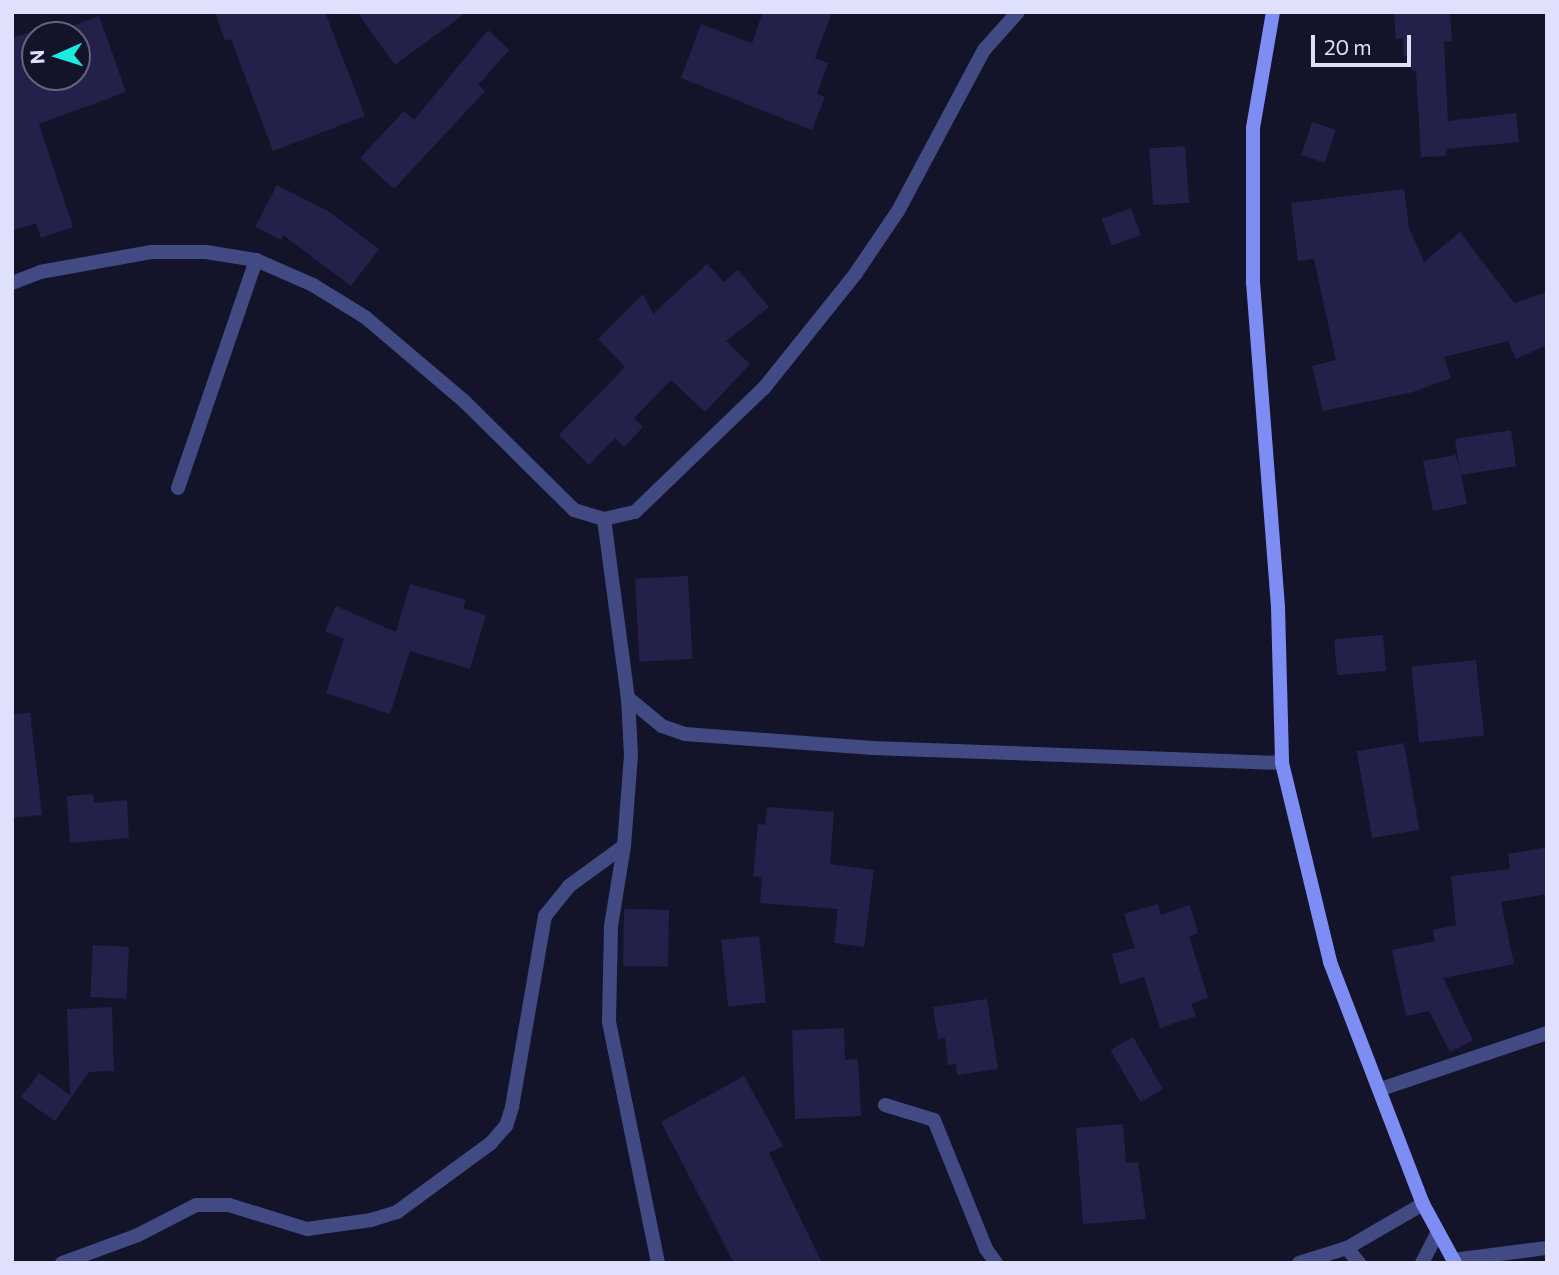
<!DOCTYPE html>
<html>
<head>
<meta charset="utf-8">
<style>
	body { margin:0 }
	#map { position:relative; width:1559px; height:1275px; overflow:hidden; background:#131329; font-family:Commissioner,sans-serif }
	div>[style] { position:absolute }
	.building>* { inset:0; background:#232149; transform-origin:0 0 }
	.street>* { height:14px; margin:-7px; padding:0 7px; transform-origin:7px; border-radius:7px; background:#424a84 }
	.secondary>* { height:14px; margin:-7px; padding:0 7px; transform-origin:7px; border-radius:7px; background:#7e8df4 }
	span { translate:-50% -50%; white-space:nowrap; text-align:center; line-height:1.15; -webkit-text-stroke:5px #131329; paint-order:stroke }
	.frame { position:absolute; inset:0; border:14px solid #dee0fc; pointer-events:none }
	.north { position:absolute; left:21px; top:21px; width:70px; height:70px; box-sizing:border-box; background:#131329; border:2px solid #64657d; border-radius:50%; rotate:267deg; font-size:19px; font-weight:700; line-height:28px; text-align:center; color:#dee0fc }
	.north::after { content:''; display:block; margin:auto; width:24px; height:32px; background:#1bebdf; clip-path:polygon(50% 0,100% 100%,50% 72%,0 100%) }
	.scale { position:absolute; left:1311px; top:35px; width:100px; height:32px; box-sizing:border-box; border:4px solid #dee0fc; border-top:0; padding-left:9px; font-size:21px; line-height:24px; white-space:nowrap; color:#dee0fc; -webkit-text-stroke:5px #131329; paint-order:stroke }
</style>
</head>
<body>
<div id="map">
	<div class="building">
		<div style="clip-path:polygon(215px 12px,325px 12px,365px 116px,273px 151px,231px 39px,225px 41px)"></div>
		<div style="clip-path:polygon(357px 12px,467px 12px,395px 65px)"></div>
		<div style="clip-path:polygon(763px 12px,832px 12px,815px 58px,828px 63px,817px 94px,825px 97px,812px 130px,681px 78px,701px 24px,752px 43px)"></div>
		<div style="clip-path:polygon(1450px 12px,1452px 41px,1444px 42px,1448px 121px,1516px 113px,1519px 142px,1446px 149px,1446px 156px,1421px 157px,1416px 71px,1412px 71px,1411px 55px,1404px 56px,1403px 38px,1396px 39px,1394px 14px)"></div>
		<div style="clip-path:polygon(evenodd,99px 16px,126px 92px,39px 124px,73px 227px,41px 238px,36px 223px,12px 231px,12px 38px,57px 24px,59px 31px,99px 16px,35px 35px,77px 35px,77px 77px,35px 77px,35px 35px)"></div>
		<div style="clip-path:polygon(488px 30px,509px 50px,478px 85px,485px 91px,394px 189px,360px 158px,404px 111px,414px 120px)"></div>
		<div style="left:1312px;top:122px;width:25px;height:35px;rotate:18deg"></div>
		<div style="left:1185px;top:146px;width:57px;height:36px;rotate:86deg"></div>
		<div style="clip-path:polygon(277px 185px,328px 211px,379px 249px,351px 286px,283px 235px,281px 240px,255px 227px)"></div>
		<div style="clip-path:polygon(1404px 189px,1409px 228px,1424px 262px,1460px 232px,1514px 303px,1547px 292px,1547px 345px,1516px 359px,1508px 341px,1444px 357px,1451px 378px,1413px 392px,1323px 411px,1312px 366px,1336px 360px,1314px 259px,1298px 261px,1291px 203px)"></div>
		<div style="left:1131px;top:208px;width:29px;height:31px;rotate:70deg"></div>
		<div style="clip-path:polygon(707px 264px,724px 282px,738px 270px,769px 307px,726px 341px,750px 364px,705px 412px,671px 380px,634px 418px,643px 427px,624px 447px,615px 438px,589px 465px,559px 435px,625px 367px,598px 339px,643px 294px,653px 314px)"></div>
		<div style="clip-path:polygon(1511px 430px,1516px 466px,1461px 475px,1467px 504px,1433px 511px,1423px 461px,1456px 455px,1460px 472px,1455px 439px)"></div>
		<div style="left:688px;top:576px;width:83px;height:53px;rotate:87deg"></div>
		<div style="clip-path:polygon(410px 584px,466px 600px,463px 608px,486px 615px,470px 669px,410px 651px,390px 714px,326px 693px,344px 639px,325px 631px,336px 606px,396px 632px)"></div>
		<div style="left:1383px;top:635px;width:36px;height:49px;rotate:85deg"></div>
		<div style="left:1476px;top:660px;width:76px;height:65px;rotate:84deg"></div>
		<div style="clip-path:polygon(30px 713px,42px 815px,12px 818px,12px 714px)"></div>
		<div style="left:1404px;top:743px;width:88px;height:48px;rotate:80deg"></div>
		<div style="clip-path:polygon(93px 794px,94px 803px,127px 800px,129px 838px,70px 843px,67px 796px)"></div>
		<div style="clip-path:polygon(767px 807px,834px 812px,830px 864px,874px 870px,864px 947px,834px 943px,838px 909px,760px 903px,762px 877px,753px 876px,758px 824px,765px 825px)"></div>
		<div style="clip-path:polygon(1547px 847px,1547px 894px,1501px 902px,1514px 964px,1443px 978px,1473px 1040px,1450px 1052px,1429px 1011px,1406px 1016px,1392px 950px,1435px 941px,1433px 930px,1456px 925px,1451px 876px,1510px 869px,1508px 854px)"></div>
		<div style="clip-path:polygon(1158px 904px,1161px 915px,1190px 905px,1198px 933px,1189px 936px,1208px 998px,1191px 1004px,1196px 1016px,1160px 1028px,1144px 977px,1120px 984px,1112px 954px,1135px 948px,1124px 914px)"></div>
		<div style="left:624px;top:909px;width:45px;height:57px;rotate:1deg"></div>
		<div style="left:759px;top:936px;width:67px;height:38px;rotate:84deg"></div>
		<div style="left:93px;top:945px;width:36px;height:52px;rotate:3deg"></div>
		<div style="clip-path:polygon(987px 999px,998px 1069px,957px 1075px,956px 1064px,948px 1065px,945px 1038px,938px 1039px,933px 1007px)"></div>
		<div style="clip-path:polygon(112px 1007px,114px 1071px,89px 1072px,55px 1121px,21px 1097px,39px 1073px,70px 1095px,67px 1009px)"></div>
		<div style="clip-path:polygon(844px 1028px,845px 1060px,858px 1059px,861px 1116px,795px 1119px,792px 1030px)"></div>
		<div style="left:1133px;top:1037px;width:60px;height:26px;rotate:60deg"></div>
		<div style="clip-path:polygon(744px 1076px,783px 1146px,769px 1153px,822px 1263px,734px 1263px,661px 1122px)"></div>
		<div style="clip-path:polygon(1123px 1124px,1126px 1163px,1138px 1162px,1146px 1219px,1083px 1224px,1076px 1128px)"></div>
	</div>
	<div class="street">
		<div style="left:12px;top:283px;width:30px;rotate:-21deg"></div>
		<div style="left:40px;top:272px;width:113px;rotate:-10.2deg"></div>
		<div style="left:151px;top:252px;width:55px"></div>
		<div style="left:206px;top:252px;width:51px;rotate:9.1deg"></div>
		<div style="left:256px;top:260px;width:62px;rotate:23.7deg"></div>
		<div style="left:313px;top:285px;width:61px;rotate:31.6deg"></div>
		<div style="left:365px;top:317px;width:130px;rotate:40.3deg"></div>
		<div style="left:464px;top:401px;width:155px;rotate:44.7deg"></div>
		<div style="left:574px;top:510px;width:31px;rotate:17deg"></div>
		<div style="left:604px;top:519px;width:32px;rotate:-13deg"></div>
		<div style="left:635px;top:512px;width:179px;rotate:-43.9deg"></div>
		<div style="left:764px;top:388px;width:147px;rotate:-51.3deg"></div>
		<div style="left:856px;top:273px;width:75px;rotate:-55.9deg"></div>
		<div style="left:898px;top:211px;width:183px;rotate:-61.9deg"></div>
		<div style="left:984px;top:50px;width:51px;rotate:-48.2deg"></div>
		<div style="left:178px;top:488px;width:241px;rotate:-71.1deg"></div>
		<div style="left:604px;top:519px;width:181px;rotate:82.4deg"></div>
		<div style="left:628px;top:698px;width:57px;rotate:87deg"></div>
		<div style="left:631px;top:755px;width:91px;rotate:94.4deg"></div>
		<div style="left:624px;top:846px;width:81px;rotate:99.2deg"></div>
		<div style="left:611px;top:926px;width:96px;rotate:91.2deg"></div>
		<div style="left:609px;top:1022px;width:246px;rotate:78.5deg"></div>
		<div style="left:628px;top:698px;width:44px;rotate:39.5deg"></div>
		<div style="left:662px;top:726px;width:24px;rotate:19deg"></div>
		<div style="left:685px;top:734px;width:188px;rotate:4.3deg"></div>
		<div style="left:872px;top:748px;width:410px;rotate:2.1deg"></div>
		<div style="left:1381px;top:1089px;width:175px;rotate:-18.6deg"></div>
		<div style="left:885px;top:1105px;width:51px;rotate:17deg"></div>
		<div style="left:934px;top:1120px;width:139px;rotate:68deg"></div>
		<div style="left:986px;top:1249px;width:17px;rotate:54deg"></div>
		<div style="left:1453px;top:1260px;width:95px;rotate:-7.3deg"></div>
		<div style="left:62px;top:1263px;width:81px;rotate:-20.2deg"></div>
		<div style="left:138px;top:1235px;width:65px;rotate:-27.3deg"></div>
		<div style="left:196px;top:1205px;width:33px"></div>
		<div style="left:229px;top:1205px;width:82px;rotate:17.1deg"></div>
		<div style="left:307px;top:1229px;width:65px;rotate:-8deg"></div>
		<div style="left:371px;top:1220px;width:27px;rotate:-17deg"></div>
		<div style="left:397px;top:1212px;width:117px;rotate:-36.3deg"></div>
		<div style="left:491px;top:1143px;width:23px;rotate:-49deg"></div>
		<div style="left:506px;top:1126px;width:20px;rotate:-72deg"></div>
		<div style="left:512px;top:1107px;width:194px;rotate:-80.2deg"></div>
		<div style="left:545px;top:916px;width:38px;rotate:-51deg"></div>
		<div style="left:569px;top:886px;width:68px;rotate:-36deg"></div>
		<div style="left:1299px;top:1263px;width:50px;rotate:-17.4deg"></div>
		<div style="left:1359px;top:1263px;width:19px;rotate:-129deg"></div>
		<div style="left:1347px;top:1248px;width:88px;rotate:-30.1deg"></div>
		<div style="left:1422px;top:1263px;width:35px;rotate:-63deg"></div>
	</div>
	<div class="secondary">
		<div style="left:1273px;top:12px;width:118px;rotate:99.8deg"></div>
		<div style="left:1253px;top:128px;width:154px;rotate:90deg"></div>
		<div style="left:1253px;top:282px;width:326px;rotate:85.6deg"></div>
		<div style="left:1278px;top:607px;width:156px;rotate:88.5deg"></div>
		<div style="left:1282px;top:763px;width:205px;rotate:76.4deg"></div>
		<div style="left:1330px;top:962px;width:259px;rotate:69deg"></div>
		<div style="left:1423px;top:1204px;width:67px;rotate:61.5deg"></div>
	</div>
	<div class="frame"></div>
	<div class="north">N</div>
	<div class="scale">20 m</div>
</div>
</body>
</html>
